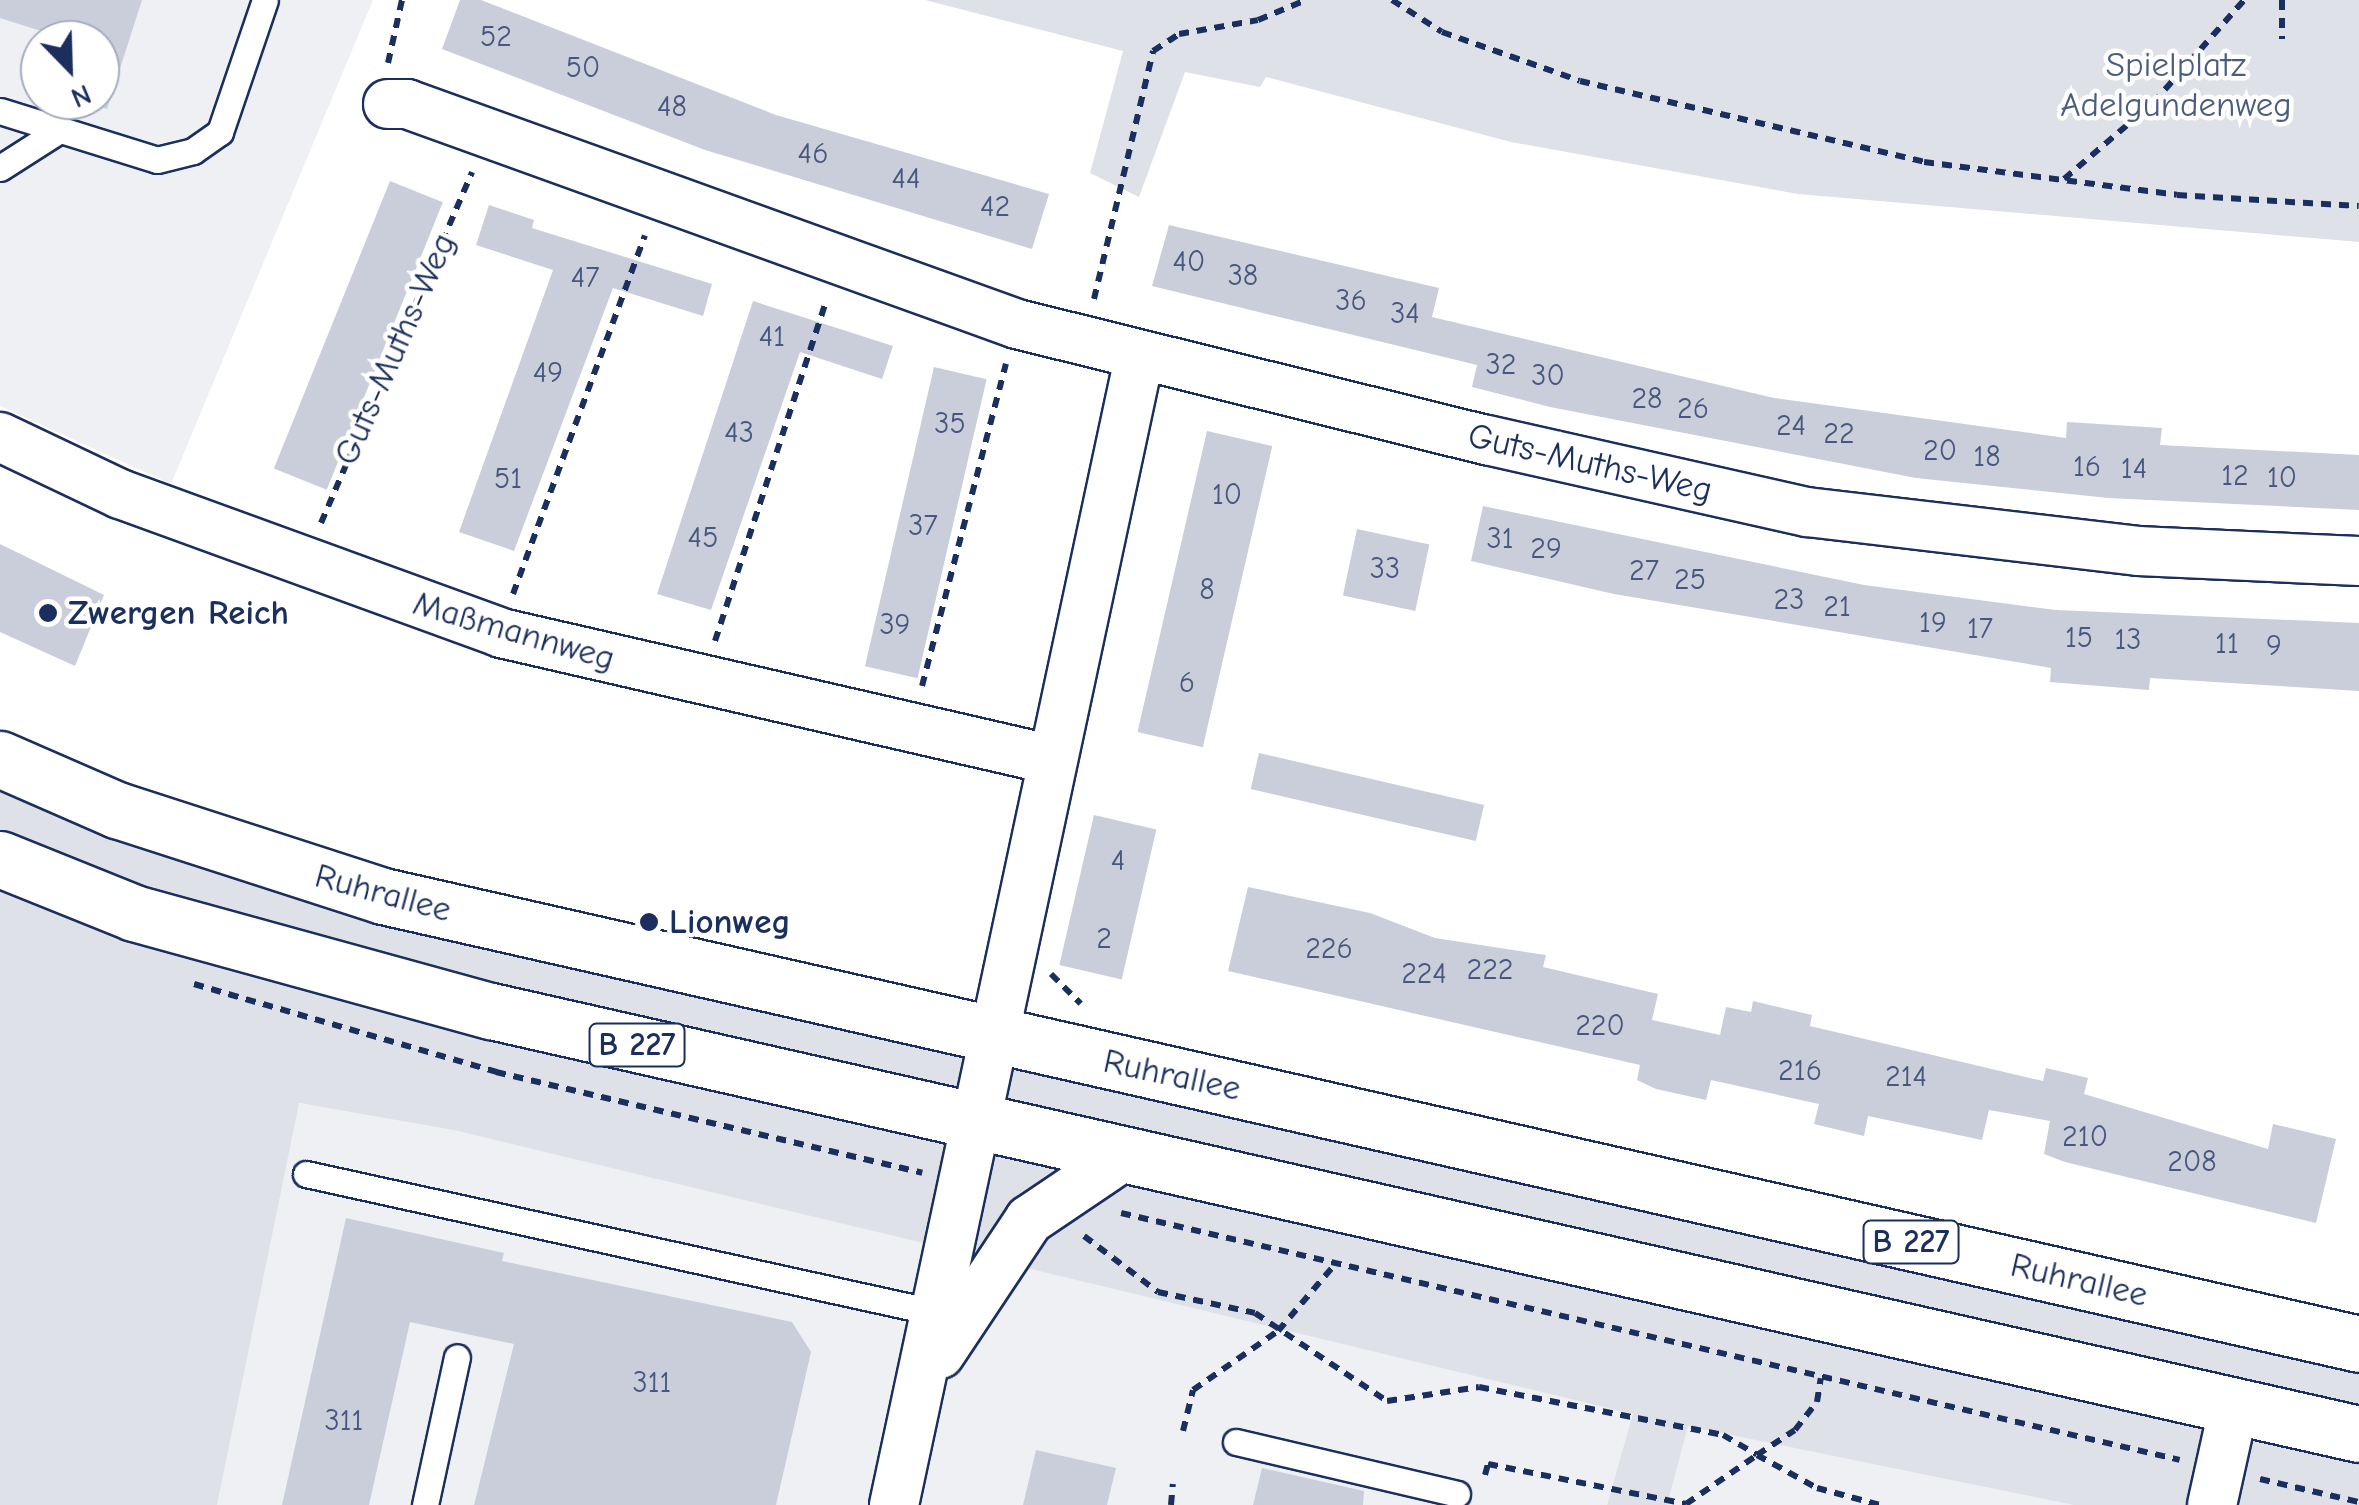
<!DOCTYPE html>
<html>
<head>
<meta charset="utf-8">
<style>
	body { margin:0 }
	#map { position:relative; width:2359px; height:1505px; overflow:hidden; background:#fff; font-family:"Comic Neue",sans-serif }
	div>[style] { position:absolute }
	.built>* { inset:0; background:#eff0f4 }
	.green>* { inset:0; background:#dee1e7 }
	.building>* { inset:0; background:#caceda; transform-origin:0 0 }
	.path>* { height:6px; margin-top:-3px; transform-origin:0; background:repeating-linear-gradient(90deg,#1b2f5e 0 10px,transparent 0 18px) }
	.roads { filter:drop-shadow(2px 0 #1b2f5e) drop-shadow(-2px 0 #1b2f5e) drop-shadow(0 2px #1b2f5e) drop-shadow(0 -2px #1b2f5e) }
	.lane>* { height:25px; margin:-12.5px; padding:0 12.5px; transform-origin:12.5px; border-radius:12.5px; background:#fff }
	.street>* { height:48px; margin:-24px; padding:0 24px; transform-origin:24px; border-radius:24px; background:#fff }
	.primary>* { height:55px; margin:-27.5px; padding:0 27.5px; transform-origin:27.5px; border-radius:27.5px; background:#fff }
	.dots>* { width:28px; height:28px; translate:-50% -50%; box-sizing:border-box; border:5px solid #fff; border-radius:50% }
	span { translate:-50% -50%; white-space:nowrap; text-align:center; line-height:1.15; -webkit-text-stroke:9px #fff; paint-order:stroke }
	.number-label { font-size:30px; color:#47577d }
	.number-label span { -webkit-text-stroke-width:0 }
	.shield-label span { padding:2px 8px; background:#fff; border:2px solid; border-radius:8px; -webkit-text-stroke-width:0 }
	.shield-label { font-size:32px; color:#1b2f5e; font-weight:700 }
	.park-label { font-size:35px; color:#4c5c80 }
	.street-label { font-size:35px; color:#1b2f5e }
	.poi-label { font-size:35px; color:#1b2f5e; font-weight:700 }
	.left { translate:0 -50%; text-align:left }
	.north { position:absolute; left:20px; top:20px; width:100px; height:100px; box-sizing:border-box; background:#fff; border:2px solid #a4acbf; border-radius:50%; rotate:157deg; font-size:28px; font-weight:700; line-height:40px; text-align:center; color:#1b2f5e }
	.north::after { content:''; display:block; margin:auto; width:35px; height:45px; background:#1b2f5e; clip-path:polygon(50% 0,100% 100%,50% 72%,0 100%) }
</style>
</head>
<body>
<div id="map">
	<div class="built">
		<div style="clip-path:polygon(evenodd,0 0,373px 0,171px 484px,0 406px,0 0,40px 40px,100px 40px,100px 100px,40px 100px,40px 40px)"></div>
		<div style="clip-path:polygon(296px 1103px,456px 1127px,1634px 1414px,1607px 1505px,217px 1505px)"></div>
		<div style="clip-path:polygon(1687px 1425px,2073px 1505px,1667px 1505px)"></div>
	</div>
	<div class="green">
		<div style="clip-path:polygon(925px 0,2359px 0,2359px 242px,1798px 194px,1511px 142px,1266px 77px,1260px 87px,1185px 72px,1139px 197px,1090px 173px,1123px 51px)"></div>
		<div style="clip-path:polygon(0 761px,113px 811px,2359px 1346px,2359px 1505px,2073px 1505px,1688px 1426px,1667px 1505px,1607px 1505px,1633px 1414px,454px 1130px,299px 1103px,217px 1505px,0 1505px)"></div>
	</div>
	<div class="building">
		<div style="clip-path:polygon(0 0,142px 0,107px 109px,100px 107px,100px 40px,69px 40px,0 18px)"></div>
		<div style="clip-path:polygon(460px 0,481px 0,776px 115px,1049px 194px,1032px 249px,705px 150px,442px 49px)"></div>
		<div style="left:390px;top:181px;width:57px;height:310px;rotate:22deg"></div>
		<div style="clip-path:polygon(489px 205px,534px 220px,532px 228px,712px 284px,703px 316px,613px 288px,514px 551px,459px 532px,553px 270px,476px 245px)"></div>
		<div style="clip-path:polygon(1169px 225px,1439px 288px,1432px 317px,1774px 398px,2066px 438px,2067px 422px,2162px 428px,2160px 445px,2359px 455px,2359px 510px,2108px 498px,1916px 478px,1550px 407px,1472px 387px,1477px 365px,1152px 286px)"></div>
		<div style="clip-path:polygon(753px 301px,893px 346px,882px 379px,800px 352px,711px 610px,657px 594px)"></div>
		<div style="left:934px;top:367px;width:54px;height:307px;rotate:13deg"></div>
		<div style="left:1207px;top:431px;width:67px;height:309px;rotate:13deg"></div>
		<div style="clip-path:polygon(1483px 506px,1864px 585px,2056px 610px,2359px 623px,2359px 691px,2150px 678px,2149px 690px,2050px 682px,2051px 668px,1614px 594px,1471px 561px)"></div>
		<div style="left:1357px;top:529px;width:74px;height:68px;rotate:12deg"></div>
		<div style="clip-path:polygon(0 544px,104px 595px,75px 666px,0 632px)"></div>
		<div style="left:1259px;top:753px;width:231px;height:37px;rotate:13deg"></div>
		<div style="left:1094px;top:815px;width:64px;height:154px;rotate:13deg"></div>
		<div style="clip-path:polygon(1248px 887px,1370px 913px,1435px 938px,1546px 955px,1543px 967px,1658px 994px,1652px 1020px,1720px 1035px,1726px 1007px,1751px 1012px,1753px 1001px,1812px 1015px,1810px 1026px,2043px 1081px,2046px 1068px,2088px 1078px,2084px 1094px,2268px 1149px,2273px 1124px,2336px 1139px,2316px 1223px,2065px 1162px,2044px 1154px,2050px 1121px,1989px 1110px,1982px 1140px,1868px 1116px,1864px 1136px,1814px 1124px,1819px 1104px,1711px 1080px,1706px 1100px,1656px 1089px,1637px 1080px,1640px 1065px,1228px 971px)"></div>
		<div style="clip-path:polygon(346px 1218px,504px 1253px,502px 1261px,792px 1322px,811px 1352px,776px 1505px,474px 1505px,514px 1344px,410px 1322px,369px 1505px,282px 1505px)"></div>
		<div style="clip-path:polygon(1036px 1450px,1116px 1468px,1107px 1505px,1023px 1505px)"></div>
		<div style="clip-path:polygon(1262px 1468px,1364px 1491px,1363px 1505px,1253px 1505px)"></div>
	</div>
	<div class="path">
		<div style="left:1392px;top:0;width:59px;rotate:32.6deg"></div>
		<div style="left:1442px;top:32px;width:146px;rotate:19.5deg"></div>
		<div style="left:1580px;top:81px;width:353px;rotate:13.2deg"></div>
		<div style="left:1924px;top:162px;width:255px;rotate:7.4deg"></div>
		<div style="left:2177px;top:195px;width:182px;rotate:3.5deg"></div>
		<div style="left:2282px;top:0;width:39px;rotate:90deg"></div>
		<div style="left:388px;top:63px;width:65px;rotate:-77.5deg"></div>
		<div style="left:2064px;top:179px;width:117px;rotate:-40.5deg"></div>
		<div style="left:2153px;top:103px;width:137px;rotate:-48.5deg"></div>
		<div style="left:1094px;top:299px;width:255px;rotate:-76.6deg"></div>
		<div style="left:1153px;top:51px;width:31px;rotate:-33deg"></div>
		<div style="left:1179px;top:34px;width:80px;rotate:-10deg"></div>
		<div style="left:1258px;top:20px;width:52px;rotate:-22.6deg"></div>
		<div style="left:321px;top:523px;width:382px;rotate:-66.7deg"></div>
		<div style="left:513px;top:594px;width:382px;rotate:-69.8deg"></div>
		<div style="left:715px;top:641px;width:358px;rotate:-71.9deg"></div>
		<div style="left:922px;top:686px;width:333px;rotate:-75.4deg"></div>
		<div style="left:1051px;top:974px;width:42px;rotate:45deg"></div>
		<div style="left:194px;top:984px;width:315px;rotate:16.2deg"></div>
		<div style="left:496px;top:1072px;width:438px;rotate:13.3deg"></div>
		<div style="left:1121px;top:1213px;width:1087px;rotate:13.13deg"></div>
		<div style="left:1084px;top:1236px;width:93px;rotate:37.1deg"></div>
		<div style="left:1158px;top:1292px;width:99px;rotate:12.2deg"></div>
		<div style="left:1255px;top:1313px;width:159px;rotate:33.7deg"></div>
		<div style="left:1387px;top:1401px;width:93px;rotate:-8.7deg"></div>
		<div style="left:1479px;top:1387px;width:249px;rotate:11.1deg"></div>
		<div style="left:1723px;top:1435px;width:39px;rotate:30deg"></div>
		<div style="left:1757px;top:1455px;width:45px;rotate:-33.3deg"></div>
		<div style="left:1795px;top:1430px;width:36px;rotate:-52deg"></div>
		<div style="left:1817px;top:1402px;width:24px;rotate:-81deg"></div>
		<div style="left:1183px;top:1431px;width:42px;rotate:-76.3deg"></div>
		<div style="left:1193px;top:1390px;width:103px;rotate:-34.8deg"></div>
		<div style="left:1278px;top:1331px;width:89px;rotate:-49.5deg"></div>
		<div style="left:1485px;top:1475px;width:11px;rotate:-75deg"></div>
		<div style="left:1488px;top:1464px;width:202px;rotate:11.4deg"></div>
		<div style="left:2260px;top:1479px;width:102px;rotate:13.1deg"></div>
		<div style="left:1686px;top:1504px;width:86px;rotate:-34.6deg"></div>
		<div style="left:1757px;top:1455px;width:68px;rotate:28.8deg"></div>
		<div style="left:1817px;top:1488px;width:65px;rotate:15.1deg"></div>
		<div style="left:1171px;top:1505px;width:21px;rotate:-85deg"></div>
	</div>
	<div class="roads">
		<div class="lane">
			<div style="left:0;top:111px;width:164px;rotate:17.3deg"></div>
			<div style="left:157px;top:160px;width:37px;rotate:-14deg"></div>
			<div style="left:193px;top:151px;width:33px;rotate:-35deg"></div>
			<div style="left:220px;top:132px;width:139px;rotate:-71.2deg"></div>
			<div style="left:0;top:168px;width:72px;rotate:-32.6deg"></div>
			<div style="left:306px;top:1174px;width:647px;rotate:12.4deg"></div>
			<div style="left:1236px;top:1442px;width:227px;rotate:13.2deg"></div>
			<div style="left:425px;top:1505px;width:151px;rotate:-77.8deg"></div>
		</div>
		<div class="street">
			<div style="left:388px;top:104px;width:19px"></div>
			<div style="left:407px;top:104px;width:648px;rotate:19.83deg"></div>
			<div style="left:1017px;top:324px;width:484px;rotate:13.9deg"></div>
			<div style="left:1487px;top:440px;width:328px;rotate:12.7deg"></div>
			<div style="left:1807px;top:512px;width:333px;rotate:6.7deg"></div>
			<div style="left:2138px;top:551px;width:221px;rotate:2.6deg"></div>
			<div style="left:0;top:437px;width:133px;rotate:25.4deg"></div>
			<div style="left:120px;top:494px;width:406px;rotate:20deg"></div>
			<div style="left:501px;top:633px;width:562px;rotate:12.95deg"></div>
			<div style="left:940px;top:1354px;width:161px;rotate:-56.4deg"></div>
			<div style="left:1029px;top:1220px;width:118px;rotate:-34deg"></div>
			<div style="left:894px;top:1505px;width:1173px;rotate:-77.94deg"></div>
			<div style="left:2212px;top:1505px;width:101px;rotate:-77.5deg"></div>
		</div>
		<div class="primary">
			<div style="left:0;top:759px;width:128px;rotate:23.6deg"></div>
			<div style="left:117px;top:810px;width:280px;rotate:17.9deg"></div>
			<div style="left:383px;top:896px;width:2026px;rotate:12.77deg"></div>
			<div style="left:0;top:859px;width:144px;rotate:21.9deg"></div>
			<div style="left:134px;top:913px;width:370px;rotate:15.4deg"></div>
			<div style="left:491px;top:1011px;width:1915px;rotate:12.76deg"></div>
		</div>
	</div>
	<div class="dots">
		<div style="left:48px;top:613px;background:#1b2f5e"></div>
		<div style="left:649px;top:922px;background:#1b2f5e"></div>
	</div>
	<div class="number-label">
		<span style="left:496px;top:37px">52</span>
		<span style="left:583px;top:68px">50</span>
		<span style="left:672px;top:107px">48</span>
		<span style="left:813px;top:154px">46</span>
		<span style="left:906px;top:179px">44</span>
		<span style="left:995px;top:207px">42</span>
		<span style="left:1189px;top:262px">40</span>
		<span style="left:1243px;top:276px">38</span>
		<span style="left:585px;top:278px">47</span>
		<span style="left:1351px;top:301px">36</span>
		<span style="left:1405px;top:314px">34</span>
		<span style="left:772px;top:337px">41</span>
		<span style="left:1501px;top:365px">32</span>
		<span style="left:548px;top:373px">49</span>
		<span style="left:1548px;top:376px">30</span>
		<span style="left:1647px;top:399px">28</span>
		<span style="left:1693px;top:409px">26</span>
		<span style="left:950px;top:424px">35</span>
		<span style="left:1791px;top:426px">24</span>
		<span style="left:739px;top:433px">43</span>
		<span style="left:1839px;top:434px">22</span>
		<span style="left:1940px;top:451px">20</span>
		<span style="left:1987px;top:457px">18</span>
		<span style="left:2087px;top:467px">16</span>
		<span style="left:2134px;top:469px">14</span>
		<span style="left:2235px;top:476px">12</span>
		<span style="left:2282px;top:478px">10</span>
		<span style="left:508px;top:479px">51</span>
		<span style="left:1227px;top:495px">10</span>
		<span style="left:923px;top:526px">37</span>
		<span style="left:703px;top:538px">45</span>
		<span style="left:1500px;top:539px">31</span>
		<span style="left:1546px;top:549px">29</span>
		<span style="left:1385px;top:569px">33</span>
		<span style="left:1644px;top:571px">27</span>
		<span style="left:1690px;top:580px">25</span>
		<span style="left:1207px;top:590px">8</span>
		<span style="left:1789px;top:600px">23</span>
		<span style="left:1837px;top:607px">21</span>
		<span style="left:1933px;top:623px">19</span>
		<span style="left:895px;top:625px">39</span>
		<span style="left:1980px;top:629px">17</span>
		<span style="left:2079px;top:638px">15</span>
		<span style="left:2128px;top:640px">13</span>
		<span style="left:2227px;top:644px">11</span>
		<span style="left:2274px;top:646px">9</span>
		<span style="left:1187px;top:683px">6</span>
		<span style="left:1118px;top:861px">4</span>
		<span style="left:1104px;top:939px">2</span>
		<span style="left:1329px;top:949px">226</span>
		<span style="left:1490px;top:970px">222</span>
		<span style="left:1424px;top:974px">224</span>
		<span style="left:1600px;top:1026px">220</span>
		<span style="left:1800px;top:1071px">216</span>
		<span style="left:1906px;top:1077px">214</span>
		<span style="left:2085px;top:1137px">210</span>
		<span style="left:2192px;top:1162px">208</span>
		<span style="left:652px;top:1383px">311</span>
		<span style="left:344px;top:1421px">311</span>
	</div>
	<div class="shield-label">
		<span style="left:637px;top:1045px">B 227</span>
		<span style="left:1911px;top:1242px">B 227</span>
	</div>
	<div class="park-label">
		<span style="left:2176px;top:85px">Spielplatz<br>Adelgundenweg</span>
	</div>
	<div class="street-label">
		<span style="left:395px;top:349px;rotate:-66deg">Guts-Muths-Weg</span>
		<span style="left:1590px;top:463px;rotate:13deg">Guts-Muths-Weg</span>
		<span style="left:514px;top:631px;rotate:16deg">Maßmannweg</span>
		<span style="left:383px;top:893px;rotate:15deg">Ruhrallee</span>
		<span style="left:1172px;top:1075px;rotate:12deg">Ruhrallee</span>
		<span style="left:2079px;top:1280px;rotate:13deg">Ruhrallee</span>
	</div>
	<div class="poi-label">
		<span class="left" style="left:68px;top:613px">Zwergen Reich</span>
		<span class="left" style="left:669px;top:922px">Lionweg</span>
	</div>
	<div class="north">N</div>
</div>
</body>
</html>
